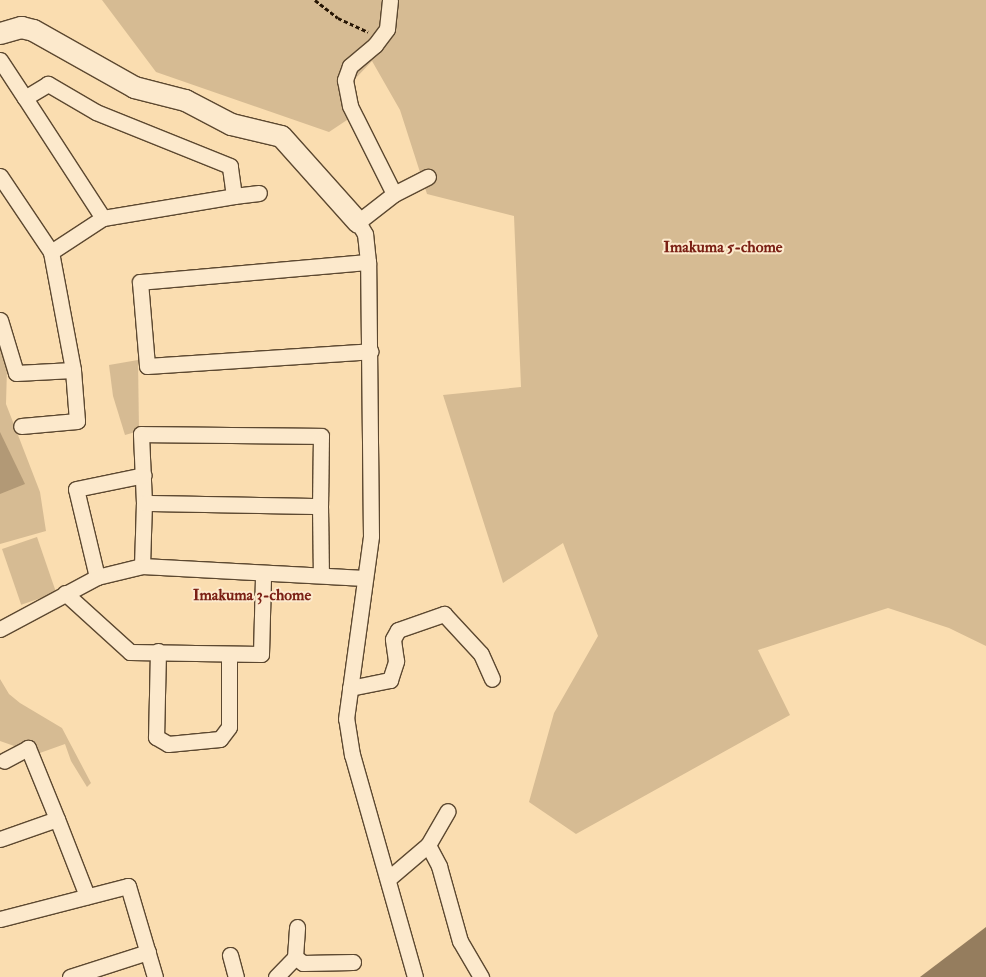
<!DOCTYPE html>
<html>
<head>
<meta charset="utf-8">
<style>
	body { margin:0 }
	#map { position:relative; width:986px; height:977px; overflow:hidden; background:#faddb0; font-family:"IM FELL Double Pica",serif }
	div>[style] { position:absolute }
	.green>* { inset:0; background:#d6bb93; transform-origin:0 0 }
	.water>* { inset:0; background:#b29976 }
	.building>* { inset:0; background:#957d5e }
	.path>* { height:3px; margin-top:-1.5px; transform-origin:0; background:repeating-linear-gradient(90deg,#271605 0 4px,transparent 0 6.5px) }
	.roads { filter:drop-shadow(1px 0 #5c4830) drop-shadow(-1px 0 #5c4830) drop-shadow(0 1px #5c4830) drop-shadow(0 -1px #5c4830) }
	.street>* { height:15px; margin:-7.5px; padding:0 7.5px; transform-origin:7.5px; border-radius:7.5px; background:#fce9cc }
	.secondary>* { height:21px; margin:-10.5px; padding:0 10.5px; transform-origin:10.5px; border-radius:10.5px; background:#fce9cc }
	span { translate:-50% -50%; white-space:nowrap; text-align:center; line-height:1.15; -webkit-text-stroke:4px #fce9cc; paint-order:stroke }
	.neighbourhood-label { font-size:16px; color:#7a1f14; font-weight:700 }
</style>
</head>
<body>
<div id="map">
	<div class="green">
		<div style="clip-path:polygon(102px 0,986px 0,986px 646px,949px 628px,888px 608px,758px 650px,790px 715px,576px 834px,529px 802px,554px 713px,598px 636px,563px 543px,503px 583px,443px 395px,521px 387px,514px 216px,427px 194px,400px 110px,372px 61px,354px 80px,353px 116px,329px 132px,156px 72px)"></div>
		<div style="clip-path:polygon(0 347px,7px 368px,6px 404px,40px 492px,46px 531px,0 544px)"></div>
		<div style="clip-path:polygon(138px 360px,139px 431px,125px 435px,113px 396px,109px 365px)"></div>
		<div style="left:37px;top:537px;width:59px;height:37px;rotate:71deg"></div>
		<div style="clip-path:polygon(0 679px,9px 694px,20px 703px,62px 728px,91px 783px,87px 787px,71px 761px,65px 744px,37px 754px,0 741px)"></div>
	</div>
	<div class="water">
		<div style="clip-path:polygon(0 432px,25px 484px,0 494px)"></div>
	</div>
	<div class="building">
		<div style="clip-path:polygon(986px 927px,986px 977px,920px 977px)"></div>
	</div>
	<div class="path">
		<div style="left:315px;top:0;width:29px;rotate:38deg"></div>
		<div style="left:338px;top:18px;width:33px;rotate:25deg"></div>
	</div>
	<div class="roads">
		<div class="street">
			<div style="left:390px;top:0;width:29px;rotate:96deg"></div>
			<div style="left:387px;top:29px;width:20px;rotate:127deg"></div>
			<div style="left:375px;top:45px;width:33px;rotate:140deg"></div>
			<div style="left:350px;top:66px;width:15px;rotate:110deg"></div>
			<div style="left:345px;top:80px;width:26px;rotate:79deg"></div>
			<div style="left:350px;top:106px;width:98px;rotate:63.4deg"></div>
			<div style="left:0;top:60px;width:45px;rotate:56.7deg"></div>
			<div style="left:25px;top:98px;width:143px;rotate:57deg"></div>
			<div style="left:103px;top:218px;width:133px;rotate:-9.5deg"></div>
			<div style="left:234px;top:196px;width:30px;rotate:-98deg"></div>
			<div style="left:230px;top:166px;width:144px;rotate:-158.1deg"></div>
			<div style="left:96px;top:112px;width:56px;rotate:-149.7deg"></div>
			<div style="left:48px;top:84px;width:27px;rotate:149deg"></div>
			<div style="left:0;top:176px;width:92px;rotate:56.1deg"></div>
			<div style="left:51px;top:252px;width:120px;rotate:79.4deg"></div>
			<div style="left:234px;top:196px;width:25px;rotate:-7deg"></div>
			<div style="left:51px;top:252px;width:62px;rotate:-33.2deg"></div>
			<div style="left:368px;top:262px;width:229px;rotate:175deg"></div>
			<div style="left:140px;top:282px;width:84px;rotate:85.2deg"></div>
			<div style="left:147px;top:366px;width:224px;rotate:-3.8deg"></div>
			<div style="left:0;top:320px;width:55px;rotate:73.2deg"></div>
			<div style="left:16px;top:373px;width:57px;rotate:-3deg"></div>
			<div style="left:73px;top:370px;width:51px;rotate:85.5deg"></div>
			<div style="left:77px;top:421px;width:56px;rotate:174.9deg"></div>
			<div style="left:144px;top:503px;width:69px;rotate:-92.5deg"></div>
			<div style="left:141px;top:434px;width:180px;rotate:0.6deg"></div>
			<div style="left:321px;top:436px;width:70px;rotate:90.8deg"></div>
			<div style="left:142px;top:566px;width:63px;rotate:-88.2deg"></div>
			<div style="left:144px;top:503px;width:176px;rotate:1deg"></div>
			<div style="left:320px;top:506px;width:69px;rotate:89.2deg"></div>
			<div style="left:97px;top:577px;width:90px;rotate:-103.4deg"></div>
			<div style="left:76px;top:489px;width:69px;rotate:-11.6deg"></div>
			<div style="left:65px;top:593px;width:88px;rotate:42.2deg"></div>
			<div style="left:130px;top:652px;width:131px;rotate:0.9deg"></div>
			<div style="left:261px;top:654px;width:79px;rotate:-88.5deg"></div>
			<div style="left:0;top:629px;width:110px;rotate:-28.2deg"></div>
			<div style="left:97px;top:577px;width:46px;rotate:-13.7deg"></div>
			<div style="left:142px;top:566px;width:223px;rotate:3.1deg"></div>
			<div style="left:158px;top:651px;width:86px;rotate:91.3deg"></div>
			<div style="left:156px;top:737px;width:14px;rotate:30deg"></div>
			<div style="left:168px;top:744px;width:52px;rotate:-5.5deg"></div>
			<div style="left:220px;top:739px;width:15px;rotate:-53deg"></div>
			<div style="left:229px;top:727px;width:73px;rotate:-90deg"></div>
			<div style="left:350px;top:688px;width:41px;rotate:-11.3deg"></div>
			<div style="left:390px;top:680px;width:20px;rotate:-72deg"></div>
			<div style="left:396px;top:661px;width:22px;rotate:-98deg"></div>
			<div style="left:393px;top:639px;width:10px;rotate:-61deg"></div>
			<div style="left:398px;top:630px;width:49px;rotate:-19.2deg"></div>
			<div style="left:444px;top:614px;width:54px;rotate:47.2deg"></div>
			<div style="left:481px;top:654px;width:27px;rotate:66deg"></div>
			<div style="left:57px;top:819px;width:83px;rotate:68.7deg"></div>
			<div style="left:0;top:839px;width:60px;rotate:-19.3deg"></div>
			<div style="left:57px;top:819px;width:77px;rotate:-112.2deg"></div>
			<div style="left:28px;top:748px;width:27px;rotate:152deg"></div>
			<div style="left:428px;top:845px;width:24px;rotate:62deg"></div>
			<div style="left:439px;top:866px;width:78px;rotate:74.4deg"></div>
			<div style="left:460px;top:941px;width:42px;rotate:59.7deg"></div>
			<div style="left:388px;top:879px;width:52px;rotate:-40.4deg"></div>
			<div style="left:428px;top:845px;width:39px;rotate:-60deg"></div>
			<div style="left:0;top:919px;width:132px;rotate:-14.5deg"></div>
			<div style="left:128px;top:886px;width:95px;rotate:73.5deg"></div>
			<div style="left:230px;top:955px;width:23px;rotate:75deg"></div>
			<div style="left:295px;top:957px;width:10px;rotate:37deg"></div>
			<div style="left:303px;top:963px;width:50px;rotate:-1.1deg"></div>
			<div style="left:70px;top:977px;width:82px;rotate:-17.8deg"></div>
			<div style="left:276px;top:977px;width:28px;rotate:-46deg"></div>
			<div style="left:295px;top:957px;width:30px;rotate:-86deg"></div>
			<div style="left:415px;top:977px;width:231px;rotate:-105.8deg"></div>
			<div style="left:352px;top:755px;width:36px;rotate:-99deg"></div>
			<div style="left:346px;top:719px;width:185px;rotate:-82.2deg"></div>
			<div style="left:371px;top:536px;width:274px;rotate:-90.6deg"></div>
			<div style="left:368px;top:262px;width:28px;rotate:-96deg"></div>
			<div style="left:365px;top:234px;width:14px;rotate:-120deg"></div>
			<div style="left:358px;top:222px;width:46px;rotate:-37.9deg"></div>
			<div style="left:394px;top:194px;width:38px;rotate:-27deg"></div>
		</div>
		<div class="secondary">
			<div style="left:0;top:33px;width:22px;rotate:-16deg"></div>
			<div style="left:21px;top:27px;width:12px;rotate:14deg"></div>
			<div style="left:33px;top:30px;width:116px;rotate:29.4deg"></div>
			<div style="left:134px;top:87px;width:53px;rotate:14.3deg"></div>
			<div style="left:185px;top:100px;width:52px;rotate:27.6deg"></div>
			<div style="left:231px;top:124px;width:51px;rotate:13.5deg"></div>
			<div style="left:281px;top:136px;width:115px;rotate:48.2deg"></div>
		</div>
	</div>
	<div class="neighbourhood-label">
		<span style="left:723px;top:247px">Imakuma 5-chome</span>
		<span style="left:252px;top:595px">Imakuma 3-chome</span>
	</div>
</div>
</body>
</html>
